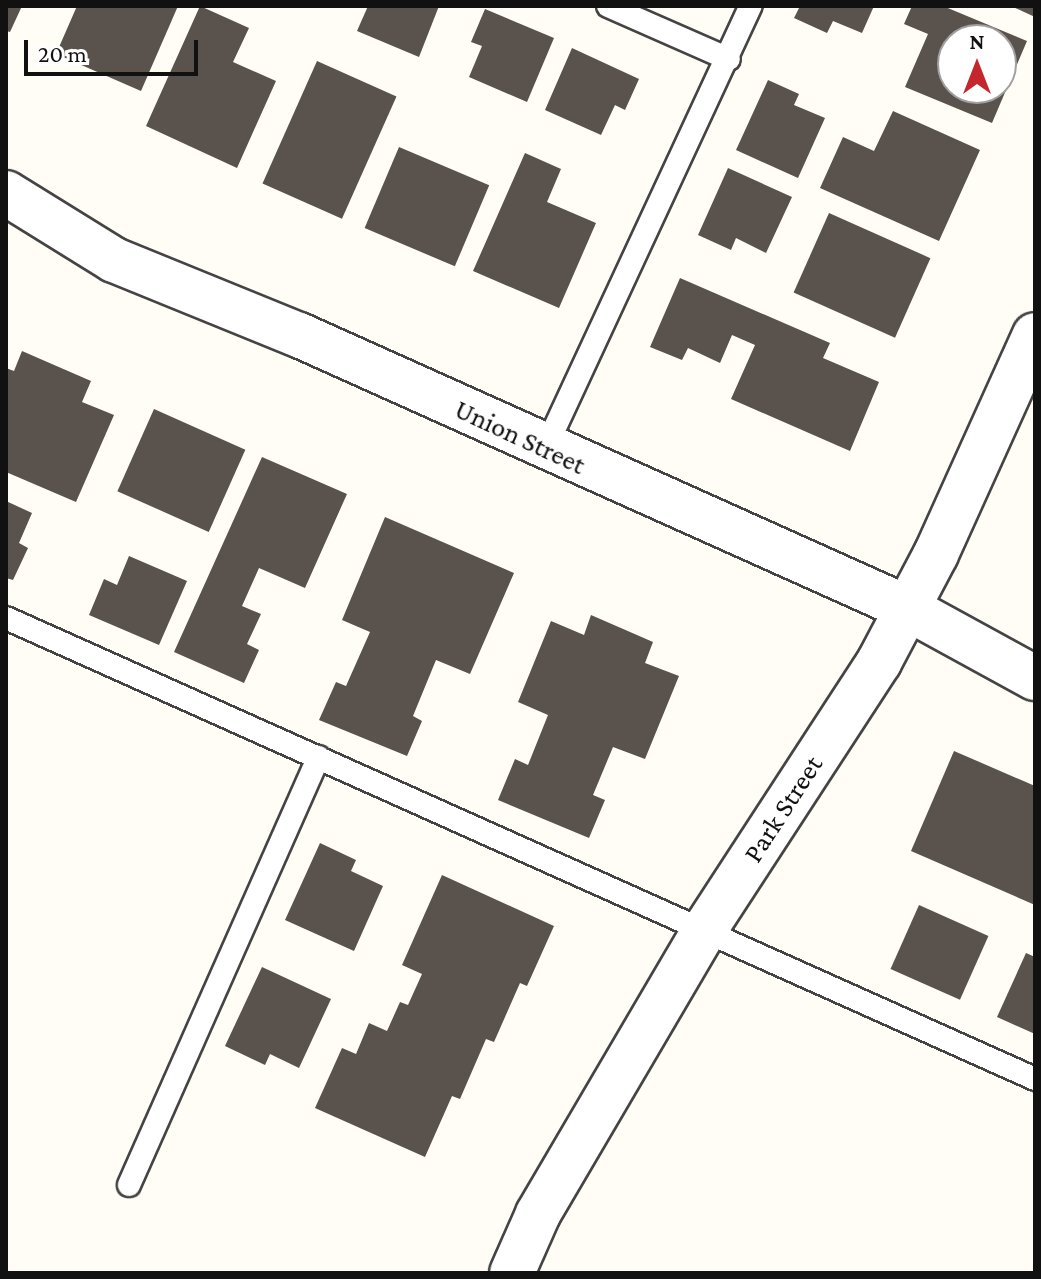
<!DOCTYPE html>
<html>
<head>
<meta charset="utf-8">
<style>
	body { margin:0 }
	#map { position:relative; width:1041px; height:1279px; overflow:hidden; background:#fffdf5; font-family:"Crimson Pro",serif }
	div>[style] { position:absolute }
	.building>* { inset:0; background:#5a524d; transform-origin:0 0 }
	.roads { filter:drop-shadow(2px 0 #444) drop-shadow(-2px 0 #444) drop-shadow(0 2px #444) drop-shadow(0 -2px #444) }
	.service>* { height:22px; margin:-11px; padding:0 11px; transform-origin:11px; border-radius:11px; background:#fff }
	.minor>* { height:44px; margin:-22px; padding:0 22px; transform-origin:22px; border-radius:22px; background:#fff }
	span { translate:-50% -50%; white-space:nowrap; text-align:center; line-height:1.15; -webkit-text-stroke:8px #fff; paint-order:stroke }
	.street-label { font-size:28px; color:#111 }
	.frame { position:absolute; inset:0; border:8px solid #111; pointer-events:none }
	.north { position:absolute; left:937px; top:24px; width:80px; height:80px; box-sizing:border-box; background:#fff; border:2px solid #a0a0a0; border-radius:50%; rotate:0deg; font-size:22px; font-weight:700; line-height:32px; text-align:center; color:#111 }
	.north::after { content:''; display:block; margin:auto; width:28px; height:36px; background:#c4262e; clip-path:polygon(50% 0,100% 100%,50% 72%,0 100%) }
	.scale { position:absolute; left:24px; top:40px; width:174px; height:36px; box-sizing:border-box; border:4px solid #111; border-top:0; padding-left:10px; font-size:24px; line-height:28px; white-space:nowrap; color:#111; -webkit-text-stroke:6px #fff; paint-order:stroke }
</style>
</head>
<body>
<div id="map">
	<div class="building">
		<div style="clip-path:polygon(6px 6px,22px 6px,10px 32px,6px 31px)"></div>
		<div style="clip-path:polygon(77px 6px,178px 6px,141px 91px,56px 54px)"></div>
		<div style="clip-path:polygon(200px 6px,249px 28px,233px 62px,276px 81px,237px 168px,146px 126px)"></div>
		<div style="clip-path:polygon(368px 6px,439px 6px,419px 57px,357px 31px)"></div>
		<div style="clip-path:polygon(800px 6px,874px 6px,862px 33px,833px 21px,827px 33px,794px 18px)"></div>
		<div style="clip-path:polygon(evenodd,912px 6px,943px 6px,1027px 41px,992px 123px,905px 87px,928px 34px,904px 24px,912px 6px,953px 40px,1001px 40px,1001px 88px,953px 88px,953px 40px)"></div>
		<div style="clip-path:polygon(1011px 6px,1035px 6px,1035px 17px)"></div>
		<div style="clip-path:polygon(485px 9px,554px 38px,527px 102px,469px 77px,482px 46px,471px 42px)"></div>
		<div style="clip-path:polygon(572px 48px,639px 79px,625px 110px,615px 105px,601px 135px,545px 110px)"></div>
		<div style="left:317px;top:61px;width:87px;height:134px;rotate:24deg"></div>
		<div style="clip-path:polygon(768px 80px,799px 94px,794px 105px,825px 118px,798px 178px,736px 150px)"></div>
		<div style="clip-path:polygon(893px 111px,980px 150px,939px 241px,820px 188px,843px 137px,874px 151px)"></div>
		<div style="left:399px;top:147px;width:98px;height:88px;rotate:23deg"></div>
		<div style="clip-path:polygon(525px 153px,561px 169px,547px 202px,596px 223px,559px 308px,473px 271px)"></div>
		<div style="clip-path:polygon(728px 168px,792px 197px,766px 253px,736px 238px,731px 250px,698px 235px)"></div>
		<div style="left:829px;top:213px;width:111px;height:87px;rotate:24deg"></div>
		<div style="clip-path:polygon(680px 278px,830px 343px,823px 358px,879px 382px,850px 451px,731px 399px,755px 345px,732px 335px,720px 363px,688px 348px,682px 360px,650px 347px)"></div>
		<div style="clip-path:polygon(22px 351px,91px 381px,82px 402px,114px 415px,76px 502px,6px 472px,6px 368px,14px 371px)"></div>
		<div style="left:154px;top:409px;width:100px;height:90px;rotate:24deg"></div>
		<div style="clip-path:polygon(262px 457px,347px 494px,305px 588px,259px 568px,242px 606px,261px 614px,247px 644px,259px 650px,244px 683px,174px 652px)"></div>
		<div style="clip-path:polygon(6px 501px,32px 513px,19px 543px,28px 548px,13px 580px,6px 578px)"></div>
		<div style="clip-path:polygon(385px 517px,514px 573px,470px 674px,436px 660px,413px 716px,422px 721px,407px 756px,319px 720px,336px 682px,346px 686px,370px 632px,342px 620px)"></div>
		<div style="clip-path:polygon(129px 556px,187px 581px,159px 645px,89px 615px,104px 579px,117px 585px)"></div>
		<div style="clip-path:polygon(591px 615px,653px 642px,645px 663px,679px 676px,645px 759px,613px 747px,593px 795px,605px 800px,589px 838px,498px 800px,515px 759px,528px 765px,548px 715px,518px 702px,551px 621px,584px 635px)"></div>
		<div style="clip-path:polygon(954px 751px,1035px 786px,1035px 905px,911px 851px)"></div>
		<div style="clip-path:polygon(320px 843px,356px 860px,351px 871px,383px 886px,354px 951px,285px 920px)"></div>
		<div style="clip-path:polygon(442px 875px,554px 926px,527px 986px,520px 983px,494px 1042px,486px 1039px,460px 1099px,452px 1096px,425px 1157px,315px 1108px,342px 1048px,356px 1054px,369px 1023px,387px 1031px,400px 1002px,408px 1005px,422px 974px,402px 965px)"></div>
		<div style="left:919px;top:905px;width:76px;height:70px;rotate:24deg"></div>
		<div style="clip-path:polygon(1026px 953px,1035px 957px,1035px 1034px,997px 1017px)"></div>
		<div style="clip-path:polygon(262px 967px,331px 999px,299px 1068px,270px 1054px,265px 1065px,225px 1046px)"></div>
	</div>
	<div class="roads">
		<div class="service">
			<div style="left:608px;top:6px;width:132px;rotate:23.7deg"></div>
			<div style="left:545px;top:449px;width:489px;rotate:-65.1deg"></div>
			<div style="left:6px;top:618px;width:1128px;rotate:24.13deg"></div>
			<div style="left:129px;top:1185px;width:468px;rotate:-66.1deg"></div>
		</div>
		<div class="minor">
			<div style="left:6px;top:193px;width:127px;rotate:31.8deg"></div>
			<div style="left:114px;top:260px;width:200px;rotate:22.1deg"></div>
			<div style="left:299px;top:335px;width:666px;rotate:24.18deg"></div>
			<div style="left:907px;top:608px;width:146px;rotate:28.7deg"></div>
			<div style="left:512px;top:1273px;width:64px;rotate:-66.2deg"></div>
			<div style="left:538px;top:1214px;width:330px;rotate:-59.6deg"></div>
			<div style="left:705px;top:929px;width:319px;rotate:-56.9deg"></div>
			<div style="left:879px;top:662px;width:122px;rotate:-62.2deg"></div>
			<div style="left:936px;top:554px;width:240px;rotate:-65.7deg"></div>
		</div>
	</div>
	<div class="street-label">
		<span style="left:520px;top:437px;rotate:25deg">Union Street</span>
		<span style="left:783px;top:809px;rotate:-57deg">Park Street</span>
	</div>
	<div class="frame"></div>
	<div class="north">N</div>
	<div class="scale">20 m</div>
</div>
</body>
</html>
